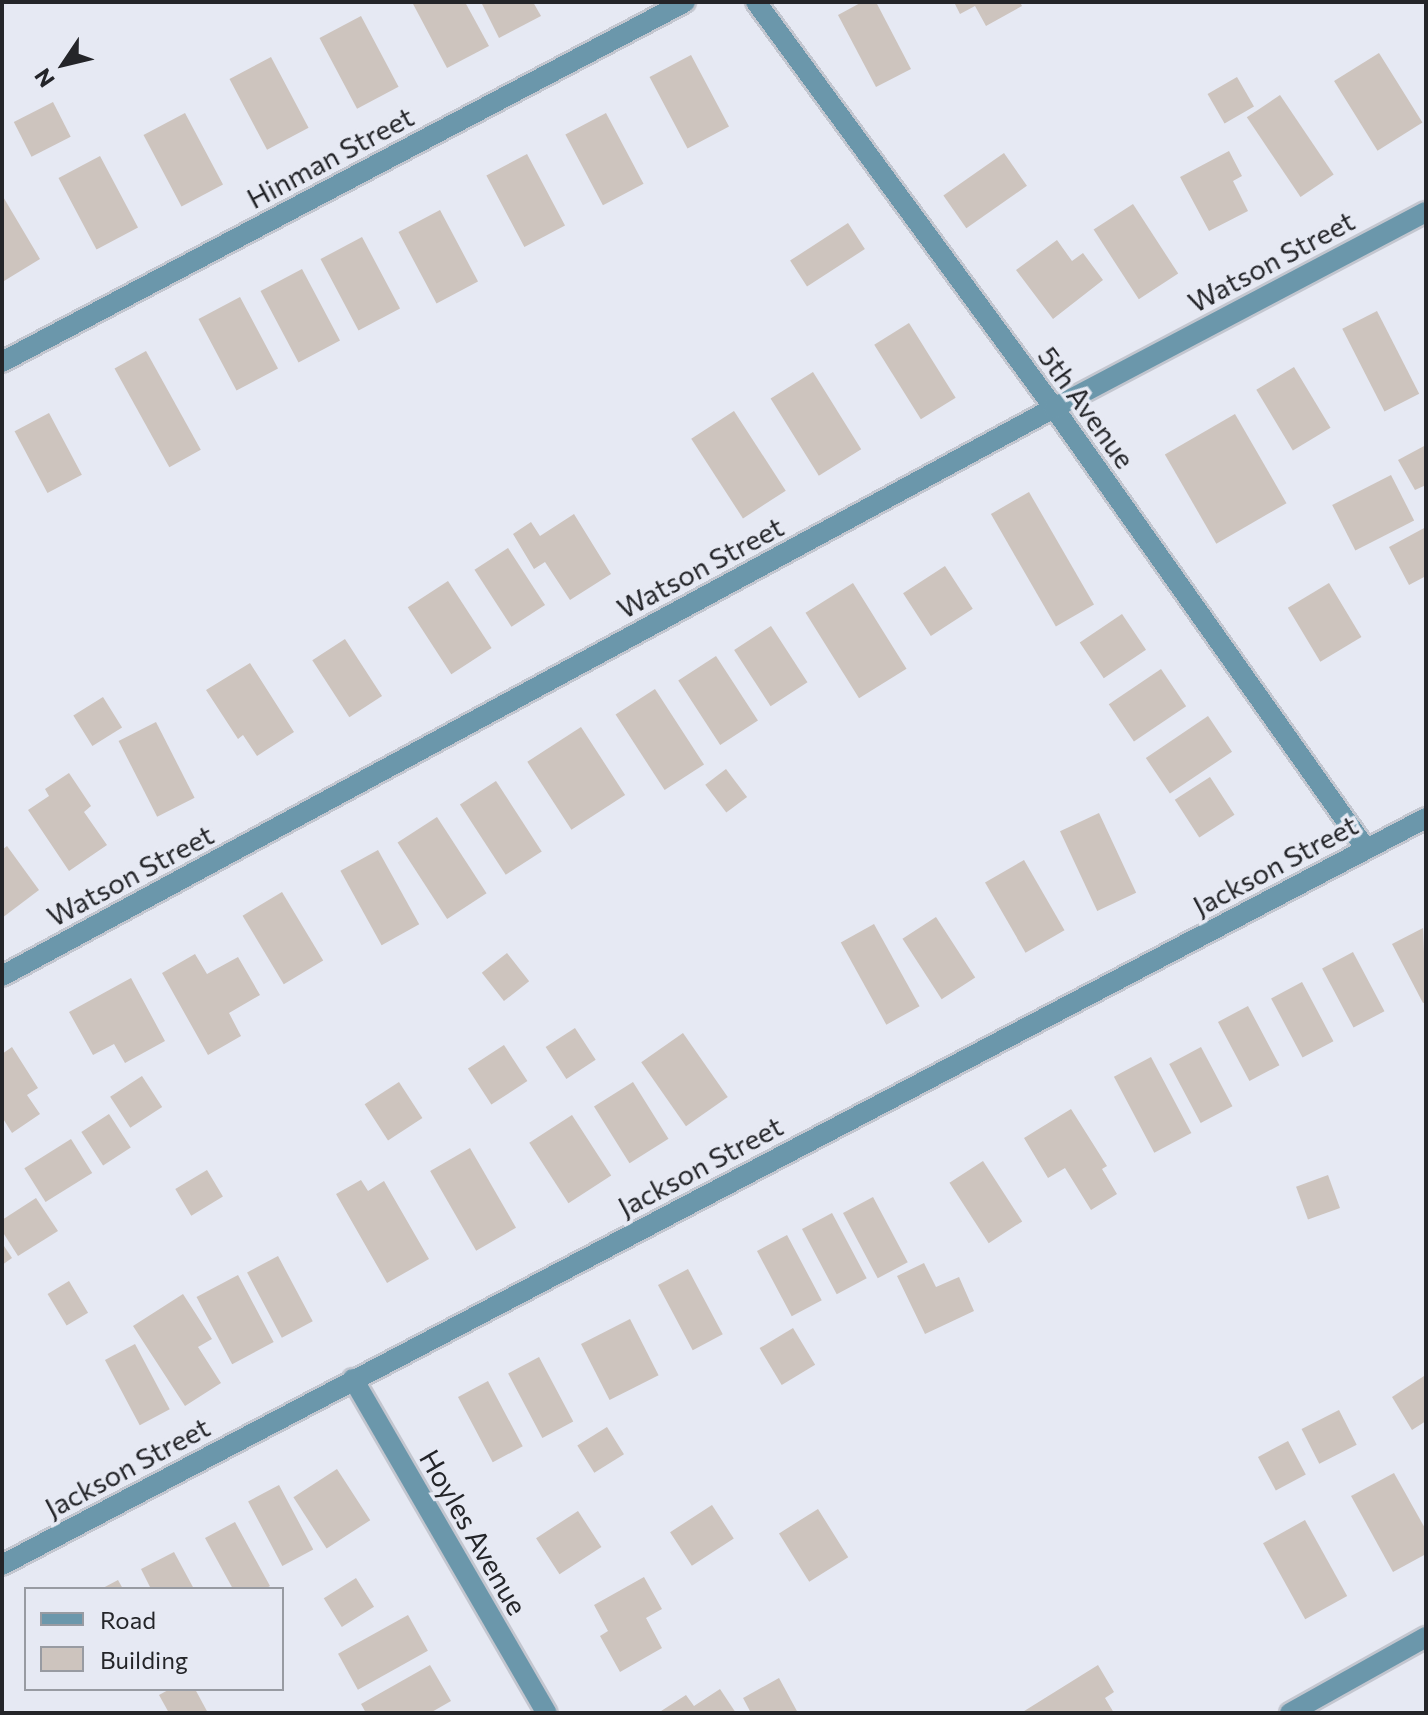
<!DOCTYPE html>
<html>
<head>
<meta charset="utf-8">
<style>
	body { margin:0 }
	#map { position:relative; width:1428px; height:1715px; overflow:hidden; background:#e6e9f3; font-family:Commissioner,sans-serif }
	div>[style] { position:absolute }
	.building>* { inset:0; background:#cdc4be; transform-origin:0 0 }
	.roads { filter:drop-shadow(2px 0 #c3c6cf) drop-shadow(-2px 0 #c3c6cf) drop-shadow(0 2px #c3c6cf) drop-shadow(0 -2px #c3c6cf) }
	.minor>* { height:20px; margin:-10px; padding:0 10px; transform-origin:10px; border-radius:10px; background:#6b97ab }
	span { translate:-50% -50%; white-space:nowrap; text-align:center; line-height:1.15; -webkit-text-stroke:7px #e6e9f3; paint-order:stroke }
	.street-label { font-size:28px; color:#242529 }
	.frame { position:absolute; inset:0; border:4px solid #242529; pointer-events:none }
	.legend { position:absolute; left:24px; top:1587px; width:260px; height:104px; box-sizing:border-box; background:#e6e9f3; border:2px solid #989ba2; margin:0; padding:10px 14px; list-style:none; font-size:24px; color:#242529 }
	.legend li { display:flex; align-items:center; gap:16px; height:40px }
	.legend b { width:40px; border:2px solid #989ba2 }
	.north { position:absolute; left:24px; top:24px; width:80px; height:80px; -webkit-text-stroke:6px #e6e9f3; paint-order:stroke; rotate:235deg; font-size:22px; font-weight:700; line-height:32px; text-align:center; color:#242529 }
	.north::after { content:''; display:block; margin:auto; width:28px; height:36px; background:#242529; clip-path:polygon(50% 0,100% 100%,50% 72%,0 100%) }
</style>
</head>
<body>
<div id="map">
	<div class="building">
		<div style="clip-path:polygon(412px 2px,465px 2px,489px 46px,447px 68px)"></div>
		<div style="clip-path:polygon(481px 2px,533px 2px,541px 16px,499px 38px)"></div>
		<div style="clip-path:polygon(862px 2px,876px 2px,911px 69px,876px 87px,838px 15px)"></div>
		<div style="clip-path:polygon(954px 2px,1020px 2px,1022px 6px,986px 26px,975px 6px,960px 14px)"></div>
		<div style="left:361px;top:16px;width:80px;height:47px;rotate:62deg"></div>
		<div style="left:1379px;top:53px;width:82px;height:53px;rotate:58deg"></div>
		<div style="left:691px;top:55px;width:81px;height:47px;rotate:62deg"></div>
		<div style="left:271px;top:57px;width:80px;height:47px;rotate:62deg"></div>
		<div style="left:1237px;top:77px;width:34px;height:34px;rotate:60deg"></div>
		<div style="left:1280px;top:95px;width:96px;height:40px;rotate:56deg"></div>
		<div style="left:53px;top:102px;width:39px;height:44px;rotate:63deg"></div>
		<div style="left:185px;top:113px;width:81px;height:47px;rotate:62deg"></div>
		<div style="left:606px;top:113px;width:80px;height:46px;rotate:62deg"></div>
		<div style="clip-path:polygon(1229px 151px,1242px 176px,1233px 181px,1248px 211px,1209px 231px,1180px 177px)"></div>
		<div style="left:1004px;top:153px;width:40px;height:74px;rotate:55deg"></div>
		<div style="left:527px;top:154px;width:81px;height:46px;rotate:62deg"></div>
		<div style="left:100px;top:156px;width:81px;height:47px;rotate:62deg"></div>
		<div style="clip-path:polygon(2px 195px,40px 259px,4px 281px,2px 278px)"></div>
		<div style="left:1133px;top:204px;width:83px;height:47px;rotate:57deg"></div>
		<div style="left:440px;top:210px;width:81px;height:47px;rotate:62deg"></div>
		<div style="left:848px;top:223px;width:31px;height:69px;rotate:57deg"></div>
		<div style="left:362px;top:237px;width:81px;height:47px;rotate:62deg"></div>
		<div style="clip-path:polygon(1057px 240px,1072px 261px,1083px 253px,1103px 280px,1053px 319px,1016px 270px)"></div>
		<div style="left:302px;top:269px;width:81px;height:47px;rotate:62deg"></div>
		<div style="left:240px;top:297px;width:81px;height:47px;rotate:62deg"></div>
		<div style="left:1377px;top:311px;width:93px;height:39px;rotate:63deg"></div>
		<div style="left:909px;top:323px;width:88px;height:41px;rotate:58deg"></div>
		<div style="left:146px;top:351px;width:113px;height:36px;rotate:61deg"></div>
		<div style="left:1294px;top:367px;width:71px;height:44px;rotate:59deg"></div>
		<div style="left:813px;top:372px;width:91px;height:50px;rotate:58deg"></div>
		<div style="left:734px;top:411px;width:95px;height:51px;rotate:57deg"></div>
		<div style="left:49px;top:413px;width:70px;height:39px;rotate:62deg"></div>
		<div style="left:1235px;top:414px;width:103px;height:81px;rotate:60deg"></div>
		<div style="clip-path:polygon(1426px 445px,1426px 485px,1415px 490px,1398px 460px)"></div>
		<div style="left:1391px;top:475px;width:51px;height:66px;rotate:63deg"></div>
		<div style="left:1029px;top:492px;width:130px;height:44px;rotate:60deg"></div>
		<div style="clip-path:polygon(574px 514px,611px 574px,570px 600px,545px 562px,534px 569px,513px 534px,531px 522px,540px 536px)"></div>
		<div style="clip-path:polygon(1426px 527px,1426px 576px,1409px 585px,1389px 547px)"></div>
		<div style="left:508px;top:548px;width:68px;height:40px;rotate:57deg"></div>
		<div style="left:945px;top:566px;width:51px;height:50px;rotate:57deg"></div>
		<div style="left:448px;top:581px;width:80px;height:48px;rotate:57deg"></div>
		<div style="left:853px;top:583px;width:101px;height:56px;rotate:58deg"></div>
		<div style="left:1329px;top:583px;width:63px;height:48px;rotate:59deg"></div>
		<div style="left:1122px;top:614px;width:43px;height:51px;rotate:56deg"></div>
		<div style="left:771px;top:626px;width:67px;height:44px;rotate:57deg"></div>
		<div style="left:345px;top:639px;width:68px;height:39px;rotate:57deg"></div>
		<div style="left:716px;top:656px;width:77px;height:45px;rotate:57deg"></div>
		<div style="clip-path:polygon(250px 663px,294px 732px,257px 756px,243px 735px,238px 739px,206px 690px)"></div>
		<div style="left:1161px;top:669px;width:45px;height:63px;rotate:56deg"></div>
		<div style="left:655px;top:689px;width:90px;height:47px;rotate:57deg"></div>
		<div style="left:103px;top:697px;width:36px;height:35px;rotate:58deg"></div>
		<div style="left:1208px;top:716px;width:43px;height:75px;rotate:56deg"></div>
		<div style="left:156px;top:722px;width:85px;height:42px;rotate:63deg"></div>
		<div style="left:581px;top:727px;width:81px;height:64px;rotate:57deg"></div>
		<div style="left:726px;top:769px;width:35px;height:26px;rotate:53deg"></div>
		<div style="clip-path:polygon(69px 773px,91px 806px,84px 812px,107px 845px,69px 871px,28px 810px,49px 796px,45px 789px)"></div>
		<div style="left:1210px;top:777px;width:45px;height:42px;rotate:57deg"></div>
		<div style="left:496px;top:781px;width:84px;height:43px;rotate:57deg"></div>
		<div style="left:1099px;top:813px;width:88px;height:43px;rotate:65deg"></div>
		<div style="left:437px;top:817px;width:91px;height:47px;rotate:57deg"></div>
		<div style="clip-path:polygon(7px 846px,39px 890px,2px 918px,2px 850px)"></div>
		<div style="left:378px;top:850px;width:85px;height:43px;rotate:61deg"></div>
		<div style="left:1024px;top:860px;width:81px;height:45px;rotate:60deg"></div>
		<div style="left:282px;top:892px;width:80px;height:46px;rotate:59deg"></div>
		<div style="left:936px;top:917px;width:72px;height:40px;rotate:57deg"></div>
		<div style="left:874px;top:924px;width:94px;height:38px;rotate:61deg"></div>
		<div style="clip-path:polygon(1423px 928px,1426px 1002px,1423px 1003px,1392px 944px)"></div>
		<div style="left:1353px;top:952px;width:67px;height:35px;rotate:62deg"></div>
		<div style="left:507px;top:953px;width:36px;height:32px;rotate:52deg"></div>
		<div style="clip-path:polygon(195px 954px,207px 974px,238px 957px,260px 995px,229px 1013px,241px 1036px,208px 1055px,162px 973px)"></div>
		<div style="clip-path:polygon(131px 978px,165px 1041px,125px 1063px,114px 1044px,93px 1055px,69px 1012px)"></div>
		<div style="left:1302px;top:982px;width:67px;height:35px;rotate:62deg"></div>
		<div style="left:1248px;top:1006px;width:67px;height:34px;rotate:62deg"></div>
		<div style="left:575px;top:1028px;width:38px;height:35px;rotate:57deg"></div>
		<div style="left:683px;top:1033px;width:78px;height:51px;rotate:55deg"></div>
		<div style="left:504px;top:1045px;width:43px;height:43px;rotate:57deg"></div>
		<div style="clip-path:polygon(12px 1047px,38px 1088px,27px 1095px,40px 1114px,12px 1133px,2px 1117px,2px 1054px)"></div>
		<div style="left:1201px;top:1047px;width:67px;height:36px;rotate:62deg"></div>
		<div style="left:1151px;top:1057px;width:86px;height:42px;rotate:62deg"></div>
		<div style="left:142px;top:1076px;width:37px;height:38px;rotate:57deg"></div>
		<div style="left:399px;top:1082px;width:43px;height:41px;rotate:57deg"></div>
		<div style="left:633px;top:1082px;width:67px;height:46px;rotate:58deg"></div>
		<div style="clip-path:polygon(1071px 1109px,1107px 1166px,1102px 1169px,1117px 1194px,1091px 1210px,1065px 1168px,1048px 1178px,1024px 1138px)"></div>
		<div style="left:109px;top:1114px;width:40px;height:33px;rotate:57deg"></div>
		<div style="left:572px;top:1115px;width:72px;height:51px;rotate:57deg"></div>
		<div style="left:71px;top:1139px;width:40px;height:55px;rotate:58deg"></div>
		<div style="left:470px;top:1148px;width:92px;height:46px;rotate:60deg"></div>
		<div style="left:983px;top:1161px;width:72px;height:40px;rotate:57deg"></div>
		<div style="left:207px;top:1170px;width:31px;height:37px;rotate:59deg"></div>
		<div style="left:1328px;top:1175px;width:35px;height:34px;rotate:70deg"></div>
		<div style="clip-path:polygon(361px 1180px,368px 1191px,384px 1181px,429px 1259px,387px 1283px,336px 1194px)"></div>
		<div style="left:873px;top:1197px;width:74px;height:34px;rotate:62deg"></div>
		<div style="clip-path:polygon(36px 1198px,58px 1231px,18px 1256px,2px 1231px,2px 1220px)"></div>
		<div style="left:832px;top:1213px;width:74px;height:34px;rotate:62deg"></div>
		<div style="left:787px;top:1235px;width:74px;height:34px;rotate:62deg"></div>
		<div style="clip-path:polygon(2px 1243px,12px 1258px,2px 1265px)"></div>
		<div style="left:278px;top:1256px;width:74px;height:35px;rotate:62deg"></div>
		<div style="clip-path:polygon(924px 1263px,936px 1287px,959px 1277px,974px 1311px,925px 1334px,897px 1276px)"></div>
		<div style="left:688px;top:1269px;width:74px;height:34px;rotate:62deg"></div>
		<div style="left:238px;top:1275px;width:76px;height:47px;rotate:62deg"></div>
		<div style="left:69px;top:1281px;width:37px;height:25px;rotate:59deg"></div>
		<div style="clip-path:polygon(183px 1294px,212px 1339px,198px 1347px,221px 1383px,185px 1406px,133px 1326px)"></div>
		<div style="left:630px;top:1319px;width:63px;height:55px;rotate:63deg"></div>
		<div style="left:793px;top:1328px;width:43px;height:39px;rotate:59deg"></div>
		<div style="left:135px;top:1344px;width:74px;height:34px;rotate:62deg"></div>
		<div style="left:539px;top:1357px;width:73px;height:35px;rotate:62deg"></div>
		<div style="clip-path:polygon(1424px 1376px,1426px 1421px,1412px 1430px,1392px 1397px)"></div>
		<div style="left:488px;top:1381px;width:74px;height:34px;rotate:62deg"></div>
		<div style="left:1339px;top:1410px;width:39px;height:42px;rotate:63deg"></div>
		<div style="left:607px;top:1427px;width:32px;height:35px;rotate:58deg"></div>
		<div style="left:1288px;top:1441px;width:38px;height:34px;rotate:62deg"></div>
		<div style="left:337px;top:1469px;width:61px;height:52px;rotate:57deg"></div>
		<div style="clip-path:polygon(1394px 1473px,1426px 1530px,1426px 1554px,1393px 1572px,1351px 1496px)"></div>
		<div style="left:279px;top:1485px;width:73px;height:35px;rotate:62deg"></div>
		<div style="left:712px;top:1505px;width:40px;height:50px;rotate:57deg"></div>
		<div style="left:818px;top:1509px;width:57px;height:46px;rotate:58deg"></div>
		<div style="left:578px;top:1511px;width:43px;height:50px;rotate:57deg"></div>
		<div style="left:1305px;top:1520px;width:87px;height:48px;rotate:61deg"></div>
		<div style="clip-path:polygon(235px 1522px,270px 1586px,265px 1589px,233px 1589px,205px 1538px)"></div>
		<div style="clip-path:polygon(174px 1552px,194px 1589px,151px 1589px,141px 1569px)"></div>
		<div style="clip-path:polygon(644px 1577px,662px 1609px,646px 1618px,662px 1648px,620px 1672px,600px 1636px,608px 1631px,594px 1605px)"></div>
		<div style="left:356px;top:1578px;width:34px;height:38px;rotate:58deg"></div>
		<div style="clip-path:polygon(118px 1580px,123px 1589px,101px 1589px)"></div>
		<div style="left:408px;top:1615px;width:41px;height:80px;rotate:61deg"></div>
		<div style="clip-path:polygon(430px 1665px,451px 1701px,430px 1713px,366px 1713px,361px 1704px)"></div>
		<div style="clip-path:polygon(1098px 1665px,1114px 1692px,1105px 1698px,1114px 1713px,1021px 1713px)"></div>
		<div style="clip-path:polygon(779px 1678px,798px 1713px,751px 1713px,743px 1698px)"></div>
		<div style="clip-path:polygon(170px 1689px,195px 1689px,208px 1713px,169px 1713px,159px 1695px)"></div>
		<div style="clip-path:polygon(720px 1689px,736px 1713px,658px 1713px,686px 1695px,694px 1706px)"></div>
	</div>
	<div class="roads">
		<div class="minor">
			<div style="left:756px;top:2px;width:504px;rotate:53.72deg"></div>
			<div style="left:1054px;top:408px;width:540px;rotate:54.72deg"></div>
			<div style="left:2px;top:362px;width:772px;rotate:-27.79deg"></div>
			<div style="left:2px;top:976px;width:1196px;rotate:-28.37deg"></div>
			<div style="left:1054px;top:408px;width:420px;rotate:-27.8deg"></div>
			<div style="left:353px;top:1379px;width:386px;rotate:59.9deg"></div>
			<div style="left:2px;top:1565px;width:1608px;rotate:-27.68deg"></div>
			<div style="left:1290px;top:1713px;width:156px;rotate:-29.2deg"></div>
		</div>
	</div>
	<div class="street-label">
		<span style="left:330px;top:157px;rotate:-28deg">Hinman Street</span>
		<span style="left:1271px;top:261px;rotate:-28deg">Watson Street</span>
		<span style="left:1087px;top:407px;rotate:54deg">5th Avenue</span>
		<span style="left:700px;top:567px;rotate:-28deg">Watson Street</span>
		<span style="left:1275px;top:865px;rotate:-28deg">Jackson Street</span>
		<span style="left:130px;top:875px;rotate:-28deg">Watson Street</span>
		<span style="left:700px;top:1166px;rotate:-28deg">Jackson Street</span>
		<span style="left:127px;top:1467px;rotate:-28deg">Jackson Street</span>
		<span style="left:474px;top:1532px;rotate:60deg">Hoyles Avenue</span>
	</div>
	<div class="frame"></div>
	<ul class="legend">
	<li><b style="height:10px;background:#6b97ab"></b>Road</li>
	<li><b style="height:22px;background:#cdc4be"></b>Building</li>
	</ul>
	<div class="north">N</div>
</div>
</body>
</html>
